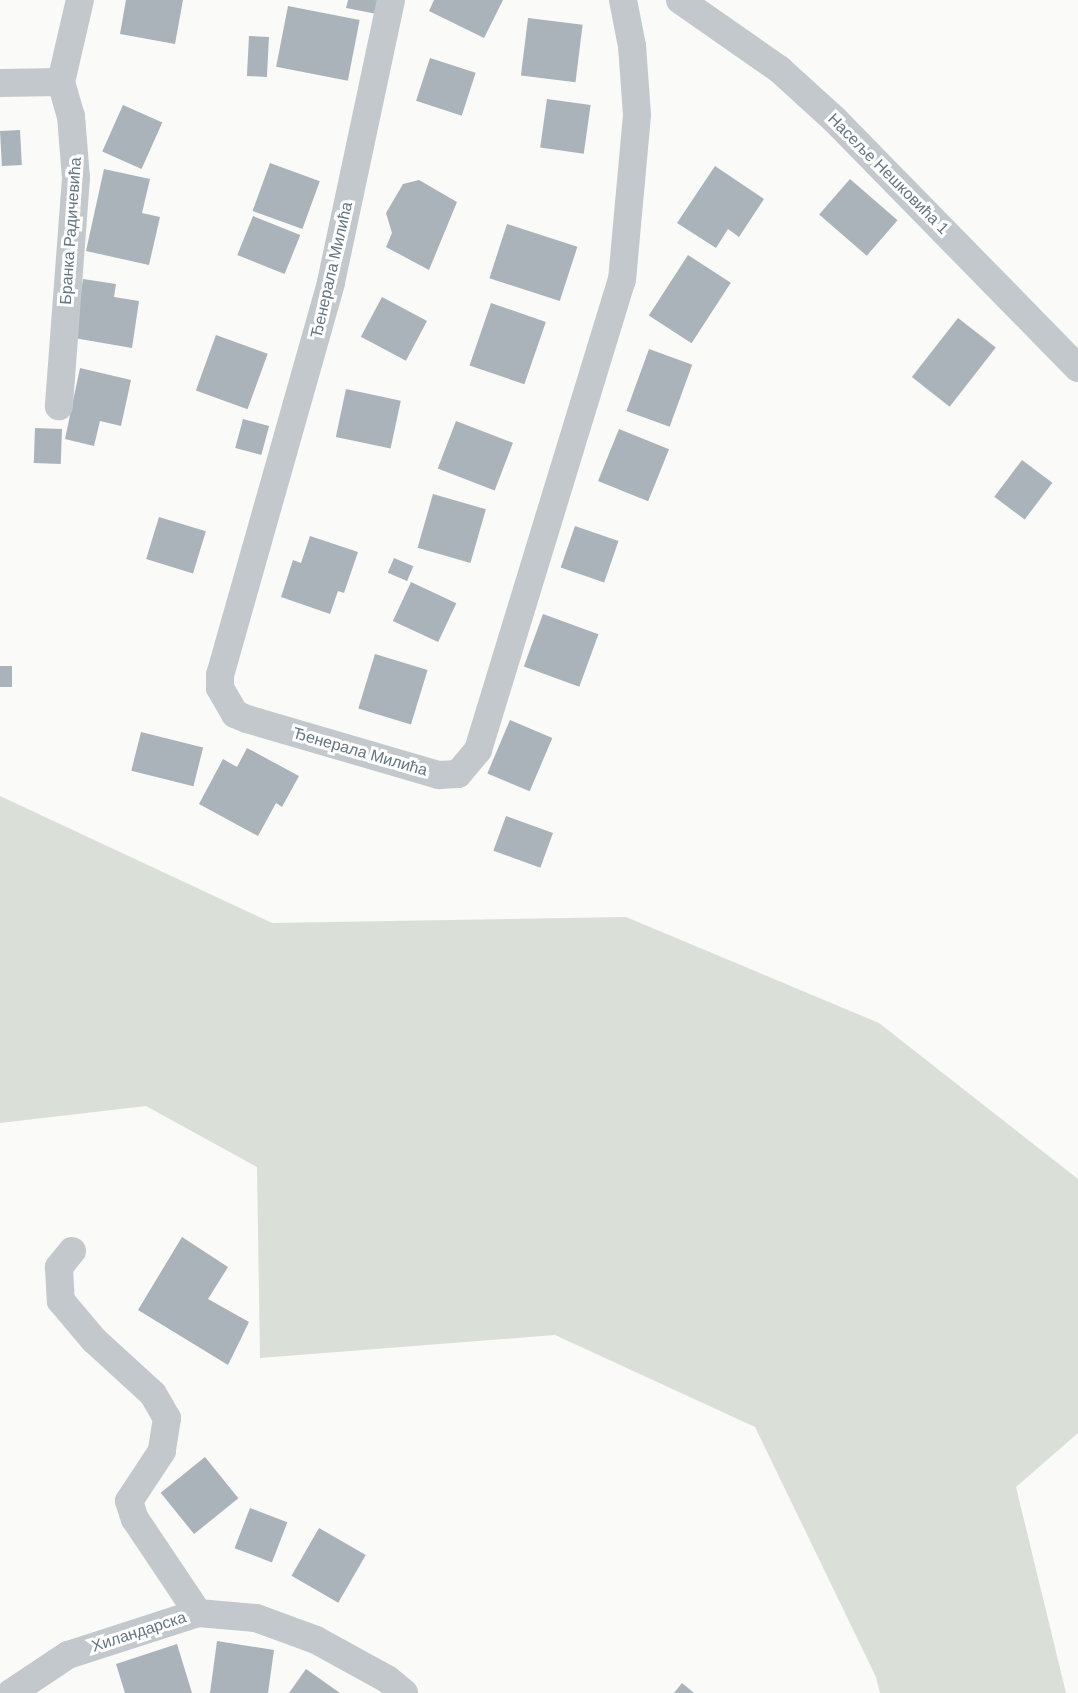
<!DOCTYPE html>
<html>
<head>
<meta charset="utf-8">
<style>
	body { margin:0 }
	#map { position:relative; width:1078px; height:1693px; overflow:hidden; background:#fafaf8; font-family:Arial,sans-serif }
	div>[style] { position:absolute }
	.green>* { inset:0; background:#dadfd7 }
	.building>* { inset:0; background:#aab3b9; transform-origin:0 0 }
	.street>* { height:28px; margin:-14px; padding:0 14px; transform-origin:14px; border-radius:14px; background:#c3c8cc }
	span { translate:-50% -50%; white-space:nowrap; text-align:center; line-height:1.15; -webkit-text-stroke:6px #fff; paint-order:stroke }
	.street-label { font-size:16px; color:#657683 }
</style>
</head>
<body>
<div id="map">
	<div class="green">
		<div style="clip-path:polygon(0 796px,272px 923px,626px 917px,879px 1023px,1078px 1179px,1078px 1433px,1016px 1487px,1066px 1693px,880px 1693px,876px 1677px,755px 1427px,555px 1335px,260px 1358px,257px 1167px,146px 1106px,0 1123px)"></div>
	</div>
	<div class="building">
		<div style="clip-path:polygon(126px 0,183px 0,175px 44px,120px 34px)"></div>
		<div style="clip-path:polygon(348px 0,379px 0,377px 14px,346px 8px)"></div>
		<div style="clip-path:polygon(434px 0,503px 0,484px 38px,429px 11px)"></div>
		<div style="left:288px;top:6px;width:73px;height:62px;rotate:11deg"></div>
		<div style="left:528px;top:18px;width:55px;height:58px;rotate:7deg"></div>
		<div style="left:249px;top:36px;width:20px;height:40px;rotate:3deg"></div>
		<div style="left:430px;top:58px;width:48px;height:45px;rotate:18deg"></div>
		<div style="left:547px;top:99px;width:44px;height:49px;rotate:8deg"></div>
		<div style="left:123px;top:105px;width:43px;height:51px;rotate:24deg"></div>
		<div style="left:20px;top:130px;width:35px;height:20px;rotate:87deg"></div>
		<div style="left:270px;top:163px;width:53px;height:51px;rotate:20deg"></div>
		<div style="clip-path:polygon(715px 166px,764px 199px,739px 237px,728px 229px,716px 248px,677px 223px)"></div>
		<div style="clip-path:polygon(104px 169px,150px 179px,142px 213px,160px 217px,149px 265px,86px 251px)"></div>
		<div style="left:850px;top:179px;width:63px;height:47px;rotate:41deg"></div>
		<div style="clip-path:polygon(419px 180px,457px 202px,429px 270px,386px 247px,392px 233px,386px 213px,403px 184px)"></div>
		<div style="left:253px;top:216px;width:51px;height:42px;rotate:22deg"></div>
		<div style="left:507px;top:224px;width:74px;height:57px;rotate:18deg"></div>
		<div style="left:688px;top:255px;width:51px;height:72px;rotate:33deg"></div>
		<div style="clip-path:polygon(83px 279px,116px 284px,114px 297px,139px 301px,132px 348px,74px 338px)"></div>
		<div style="left:382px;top:297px;width:51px;height:45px;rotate:28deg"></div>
		<div style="left:491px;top:303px;width:58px;height:66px;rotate:19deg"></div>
		<div style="left:958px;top:318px;width:48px;height:75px;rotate:38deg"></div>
		<div style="left:216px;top:335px;width:55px;height:59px;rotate:20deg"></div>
		<div style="left:649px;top:349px;width:46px;height:66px;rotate:20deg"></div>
		<div style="clip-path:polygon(80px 368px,131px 380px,121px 426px,100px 421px,94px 446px,65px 439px)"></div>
		<div style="left:346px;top:389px;width:56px;height:49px;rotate:12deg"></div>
		<div style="left:243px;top:419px;width:27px;height:30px;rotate:15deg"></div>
		<div style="left:456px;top:421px;width:61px;height:51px;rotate:21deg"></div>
		<div style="left:35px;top:428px;width:27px;height:35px;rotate:2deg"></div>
		<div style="left:619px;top:429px;width:54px;height:56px;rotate:22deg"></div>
		<div style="left:1022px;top:460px;width:38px;height:46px;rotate:37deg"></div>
		<div style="left:433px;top:494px;width:55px;height:56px;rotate:16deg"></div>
		<div style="left:159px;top:517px;width:49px;height:44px;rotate:17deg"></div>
		<div style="left:575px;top:526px;width:46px;height:44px;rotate:19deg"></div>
		<div style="clip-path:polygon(310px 536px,358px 552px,344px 593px,338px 591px,330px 614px,281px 597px,293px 560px,301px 563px)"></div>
		<div style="left:394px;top:558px;width:21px;height:16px;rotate:23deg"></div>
		<div style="left:411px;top:582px;width:50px;height:43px;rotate:25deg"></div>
		<div style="left:543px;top:614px;width:59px;height:56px;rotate:20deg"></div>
		<div style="left:375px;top:654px;width:55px;height:57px;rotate:17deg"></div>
		<div style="left:0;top:666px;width:12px;height:21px"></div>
		<div style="left:510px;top:720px;width:46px;height:58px;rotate:23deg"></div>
		<div style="left:141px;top:732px;width:64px;height:40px;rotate:14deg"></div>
		<div style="clip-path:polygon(247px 748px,299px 776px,282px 807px,276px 803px,258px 836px,199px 804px,223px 759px,237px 767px)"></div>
		<div style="left:506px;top:816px;width:50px;height:37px;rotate:20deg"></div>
		<div style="clip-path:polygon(182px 1237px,228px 1267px,208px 1299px,249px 1322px,228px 1365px,138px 1310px)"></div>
		<div style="left:205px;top:1457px;width:53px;height:57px;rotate:51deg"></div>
		<div style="left:250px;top:1508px;width:40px;height:43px;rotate:21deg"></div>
		<div style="left:319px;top:1528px;width:54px;height:55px;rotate:30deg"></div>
		<div style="clip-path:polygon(217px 1641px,274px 1650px,268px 1693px,210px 1693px)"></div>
		<div style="clip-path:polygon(177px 1644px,192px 1693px,125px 1693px,116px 1664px)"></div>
		<div style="clip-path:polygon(306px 1669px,340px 1693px,289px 1693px)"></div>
		<div style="clip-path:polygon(682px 1683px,694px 1693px,674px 1693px)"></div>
	</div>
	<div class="street">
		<div style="left:391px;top:0;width:289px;rotate:102deg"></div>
		<div style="left:331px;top:283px;width:407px;rotate:105.8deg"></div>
		<div style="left:220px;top:675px;width:13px;rotate:90deg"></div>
		<div style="left:220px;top:688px;width:30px;rotate:60deg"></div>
		<div style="left:235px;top:714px;width:13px;rotate:23deg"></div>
		<div style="left:247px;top:719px;width:200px;rotate:16.3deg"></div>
		<div style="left:439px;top:775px;width:19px;rotate:-3deg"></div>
		<div style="left:458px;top:774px;width:31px;rotate:-50deg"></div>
		<div style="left:478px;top:750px;width:492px;rotate:-73deg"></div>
		<div style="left:622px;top:280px;width:166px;rotate:-84.8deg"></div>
		<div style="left:637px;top:115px;width:69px;rotate:-94.1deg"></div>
		<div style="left:632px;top:46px;width:47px;rotate:-101.1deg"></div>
		<div style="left:680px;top:0;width:121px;rotate:34.9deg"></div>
		<div style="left:779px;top:69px;width:76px;rotate:42.3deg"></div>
		<div style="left:835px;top:120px;width:347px;rotate:45.6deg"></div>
		<div style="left:61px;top:82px;width:84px;rotate:-77deg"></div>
		<div style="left:0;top:83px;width:61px;rotate:-0.9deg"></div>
		<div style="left:61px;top:82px;width:35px;rotate:74deg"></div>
		<div style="left:71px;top:116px;width:62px;rotate:85.4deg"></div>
		<div style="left:76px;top:178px;width:229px;rotate:94.3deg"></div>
		<div style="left:72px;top:1251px;width:21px;rotate:129deg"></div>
		<div style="left:59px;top:1267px;width:34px;rotate:87deg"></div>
		<div style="left:61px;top:1301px;width:51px;rotate:49.8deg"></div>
		<div style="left:94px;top:1340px;width:80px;rotate:42.5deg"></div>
		<div style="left:153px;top:1394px;width:28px;rotate:60deg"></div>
		<div style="left:167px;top:1418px;width:33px;rotate:99deg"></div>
		<div style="left:162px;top:1451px;width:60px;rotate:123.4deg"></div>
		<div style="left:129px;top:1501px;width:19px;rotate:72deg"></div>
		<div style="left:135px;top:1519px;width:113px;rotate:56.2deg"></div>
		<div style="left:11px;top:1693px;width:69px;rotate:-33.7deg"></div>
		<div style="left:68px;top:1655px;width:137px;rotate:-17.9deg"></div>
		<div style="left:198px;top:1613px;width:58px;rotate:4.9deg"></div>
		<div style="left:256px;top:1618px;width:64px;rotate:20.1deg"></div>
		<div style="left:316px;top:1640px;width:81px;rotate:28.8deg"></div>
		<div style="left:387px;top:1679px;width:22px;rotate:39deg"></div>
	</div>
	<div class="street-label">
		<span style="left:888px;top:174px;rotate:45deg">Насеље Нешковића 1</span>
		<span style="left:71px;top:231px;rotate:-86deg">Бранка Радичевића</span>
		<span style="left:332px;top:270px;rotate:-77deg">Ђенерала Милића</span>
		<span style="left:360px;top:752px;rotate:16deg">Ђенерала Милића</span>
		<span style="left:139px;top:1632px;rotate:-18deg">Хиландарска</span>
	</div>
</div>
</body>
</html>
